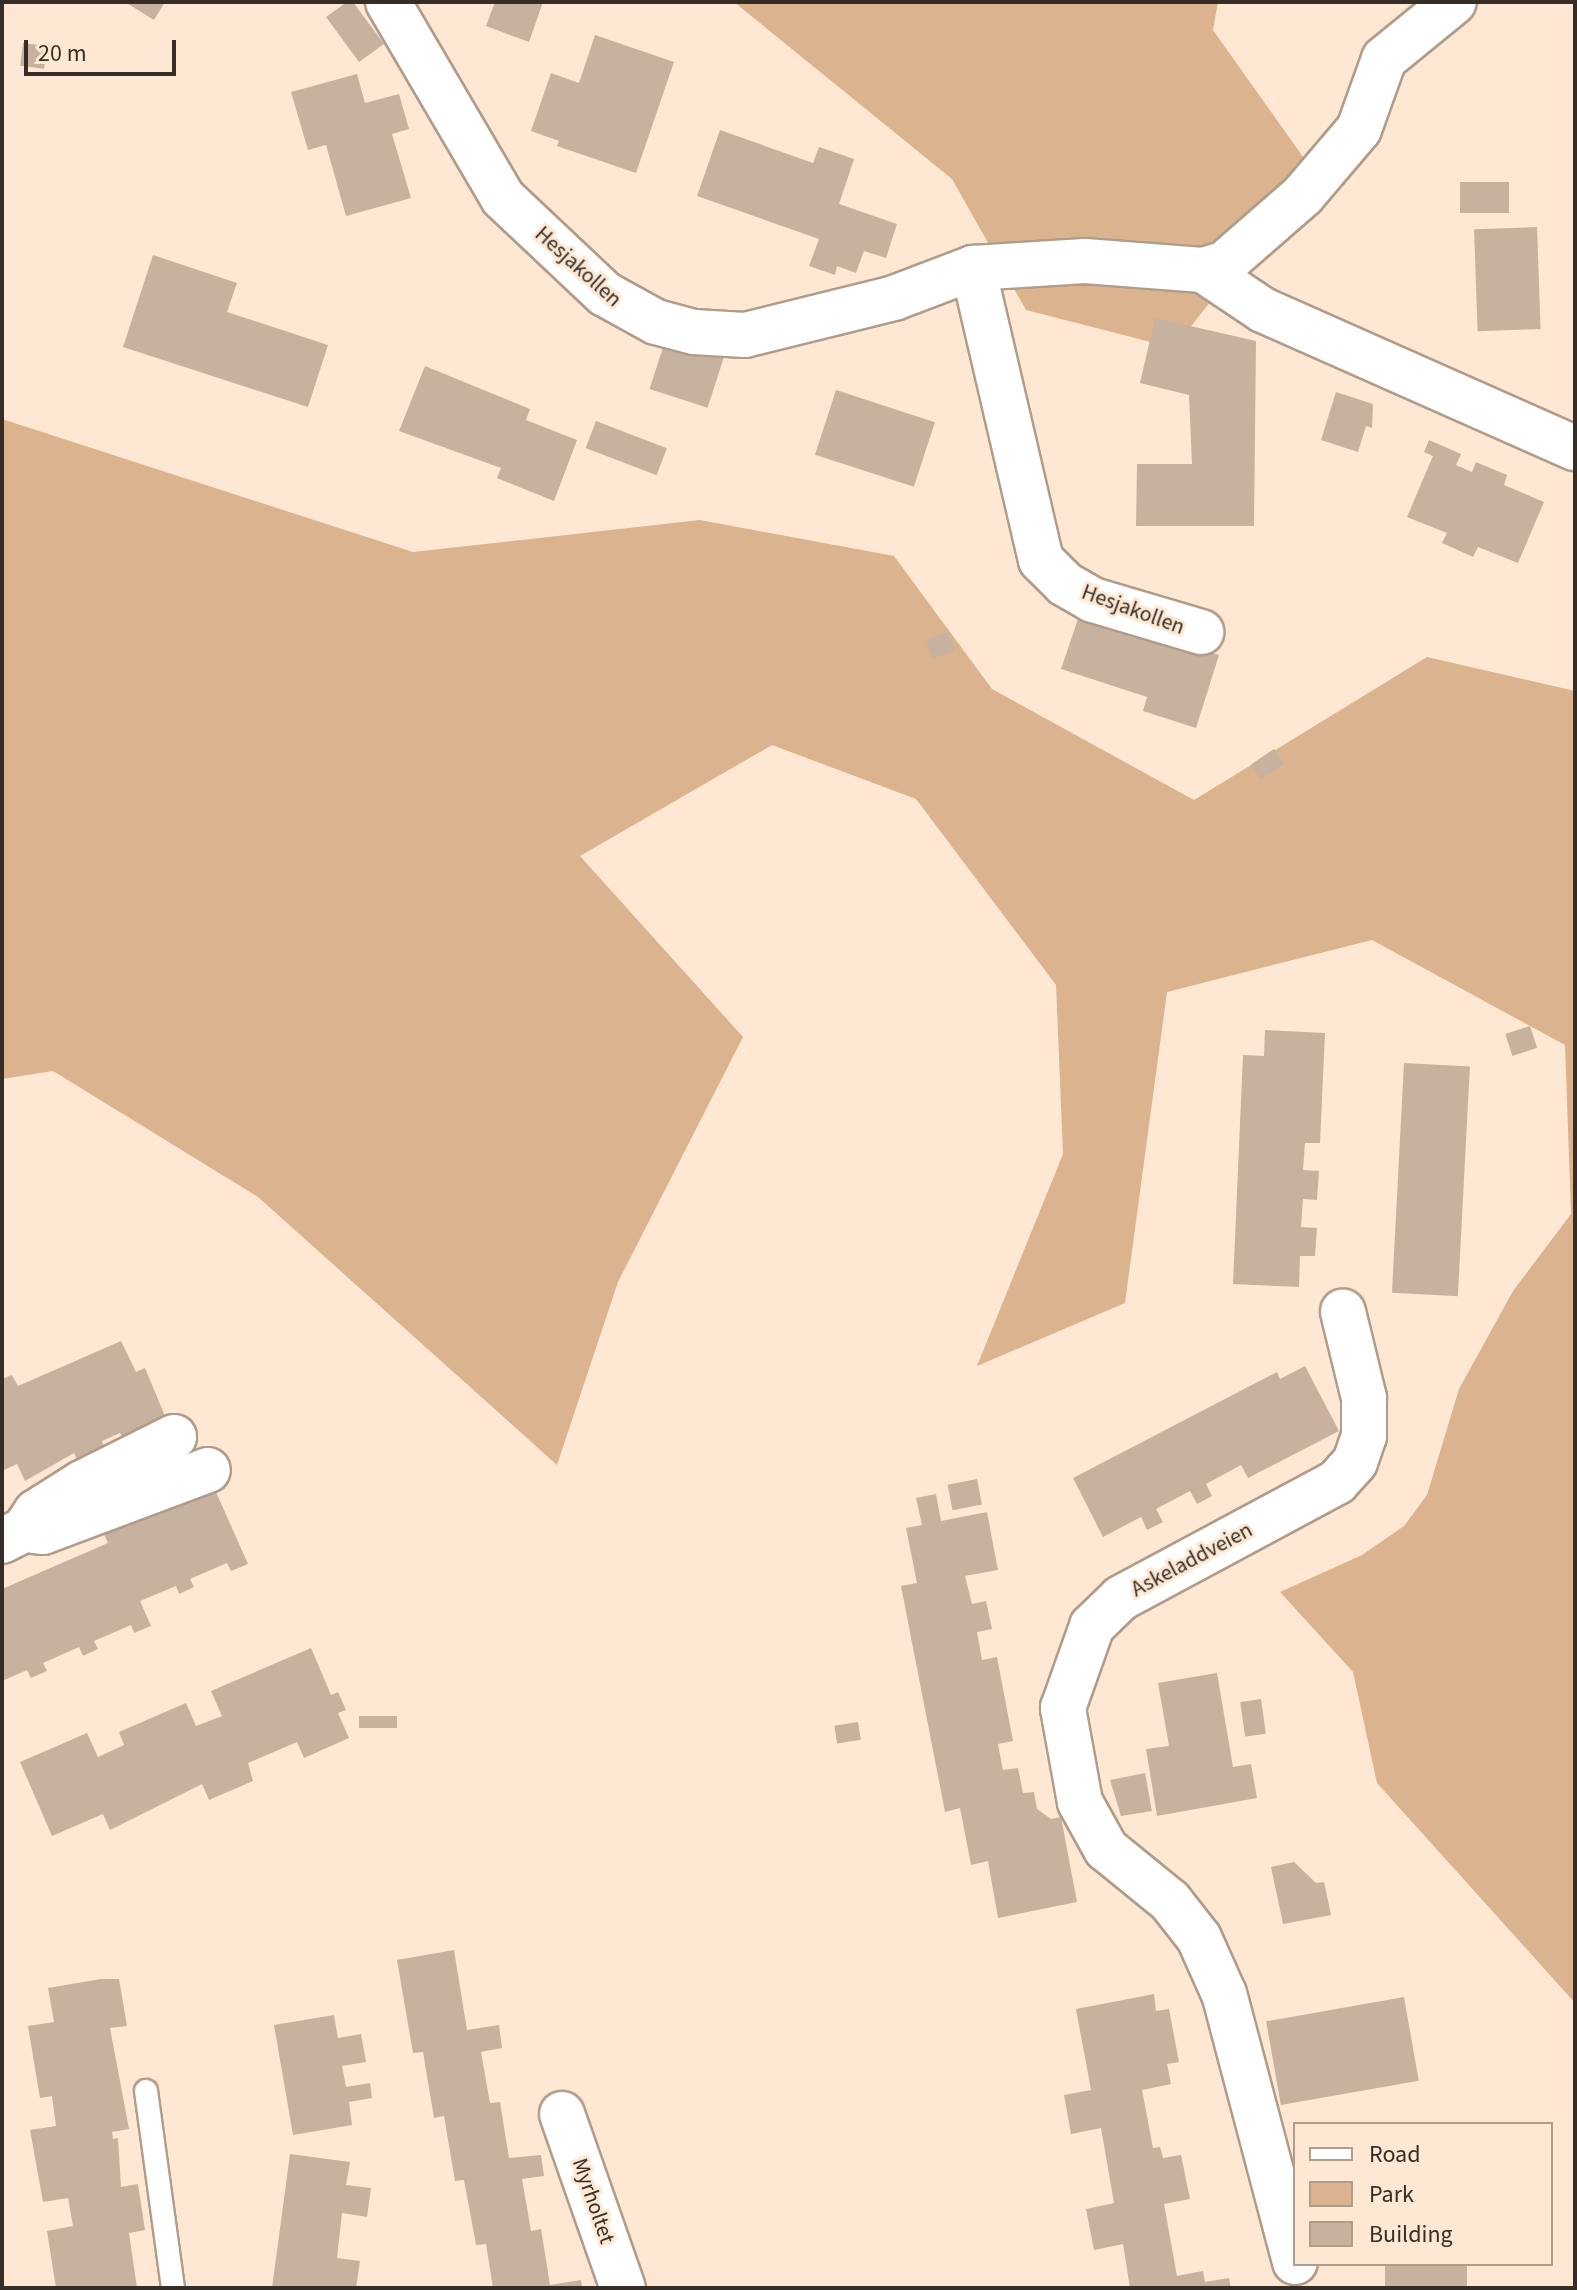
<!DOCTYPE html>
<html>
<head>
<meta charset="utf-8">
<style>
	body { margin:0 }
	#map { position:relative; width:1577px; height:2290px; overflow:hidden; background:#fee8d4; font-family:"Source Sans 3",sans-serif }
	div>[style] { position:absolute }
	.green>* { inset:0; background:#dbb38e }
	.building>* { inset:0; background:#c7b29f; transform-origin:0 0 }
	.roads { filter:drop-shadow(2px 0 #b09c89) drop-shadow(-2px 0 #b09c89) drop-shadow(0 2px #b09c89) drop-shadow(0 -2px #b09c89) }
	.service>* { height:22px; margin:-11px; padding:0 11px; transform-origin:11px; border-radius:11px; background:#fff }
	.minor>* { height:44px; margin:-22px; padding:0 22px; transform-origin:22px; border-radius:22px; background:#fff }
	span { translate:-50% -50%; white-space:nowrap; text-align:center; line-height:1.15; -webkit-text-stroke:6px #fee8d4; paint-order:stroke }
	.street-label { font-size:22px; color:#362e26 }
	.frame { position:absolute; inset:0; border:4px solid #362e26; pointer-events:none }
	.legend { position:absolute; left:1293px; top:2122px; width:260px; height:144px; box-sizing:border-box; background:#fee8d4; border:2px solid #ae9e8e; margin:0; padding:10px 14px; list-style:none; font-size:24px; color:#362e26 }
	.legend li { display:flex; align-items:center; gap:16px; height:40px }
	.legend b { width:40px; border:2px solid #ae9e8e }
	.scale { position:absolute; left:24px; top:40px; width:152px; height:36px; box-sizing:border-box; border:4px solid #362e26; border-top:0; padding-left:10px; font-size:24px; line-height:28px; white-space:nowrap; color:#362e26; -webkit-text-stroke:6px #fee8d4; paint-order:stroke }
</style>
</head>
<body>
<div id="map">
	<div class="green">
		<div style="clip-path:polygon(734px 2px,1218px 2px,1213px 30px,1313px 171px,1174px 348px,1026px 310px,952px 179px)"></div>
		<div style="clip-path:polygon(2px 419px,413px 552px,700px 520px,894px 556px,992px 689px,1194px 800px,1427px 657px,1575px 691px,1575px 2003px,1377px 1783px,1353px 1672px,1280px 1592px,1362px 1555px,1404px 1526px,1427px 1495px,1459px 1389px,1513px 1291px,1571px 1214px,1565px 1045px,1372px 940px,1167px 992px,1125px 1303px,977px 1366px,1063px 1154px,1056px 985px,916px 799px,772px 745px,580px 856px,743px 1037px,618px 1282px,557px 1465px,258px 1197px,53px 1071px,2px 1079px)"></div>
	</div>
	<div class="building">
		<div style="clip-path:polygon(125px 2px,165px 2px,154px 20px)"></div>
		<div style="clip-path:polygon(347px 2px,353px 2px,384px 44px,359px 62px,326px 17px)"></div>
		<div style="clip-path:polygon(495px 2px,543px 2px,529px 42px,486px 26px)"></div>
		<div style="clip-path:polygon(595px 35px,674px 62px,636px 173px,557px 146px,559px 141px,531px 131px,551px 73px,579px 83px)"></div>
		<div style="left:23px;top:43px;width:24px;height:23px;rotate:7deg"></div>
		<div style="clip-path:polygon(357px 74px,365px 103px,399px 94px,409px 129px,392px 134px,411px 198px,346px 216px,326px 145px,308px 150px,291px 92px)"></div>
		<div style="clip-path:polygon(720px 130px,813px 163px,819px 147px,854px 159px,839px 204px,897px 224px,886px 258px,864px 251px,856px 273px,837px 266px,835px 275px,809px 266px,819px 239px,697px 196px)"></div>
		<div style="left:1460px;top:182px;width:49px;height:31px"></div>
		<div style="left:1537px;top:227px;width:102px;height:63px;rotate:88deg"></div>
		<div style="clip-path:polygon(153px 255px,237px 283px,227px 312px,328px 345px,308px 407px,123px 347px)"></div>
		<div style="clip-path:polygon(1155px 318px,1256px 341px,1254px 526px,1136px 526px,1137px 464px,1192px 464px,1189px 395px,1140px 383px)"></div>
		<div style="left:669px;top:329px;width:61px;height:63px;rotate:18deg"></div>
		<div style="clip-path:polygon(425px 366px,530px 409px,526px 420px,577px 440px,554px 501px,497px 478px,501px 468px,399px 431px)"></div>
		<div style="left:836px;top:390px;width:104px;height:68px;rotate:18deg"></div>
		<div style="clip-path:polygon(1336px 392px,1373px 404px,1372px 428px,1366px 426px,1358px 452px,1321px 440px)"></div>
		<div style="left:596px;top:421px;width:76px;height:29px;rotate:21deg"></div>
		<div style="clip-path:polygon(1429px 440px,1461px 454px,1456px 465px,1472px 472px,1476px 462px,1507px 475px,1504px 485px,1544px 502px,1518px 563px,1478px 547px,1473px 557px,1442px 543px,1447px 533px,1407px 517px,1433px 456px,1424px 452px)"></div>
		<div style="clip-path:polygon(1081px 610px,1219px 655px,1196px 728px,1143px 711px,1147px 697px,1061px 669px)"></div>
		<div style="left:948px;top:632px;width:20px;height:23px;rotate:72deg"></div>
		<div style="left:1274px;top:749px;width:18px;height:28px;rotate:56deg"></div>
		<div style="left:1530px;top:1026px;width:23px;height:26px;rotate:72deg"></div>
		<div style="clip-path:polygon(1265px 1030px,1325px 1033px,1320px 1143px,1305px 1143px,1303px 1170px,1319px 1171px,1317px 1200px,1303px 1199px,1301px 1227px,1317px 1228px,1315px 1256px,1300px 1256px,1299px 1287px,1233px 1284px,1243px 1055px,1264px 1056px)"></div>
		<div style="left:1404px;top:1063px;width:66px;height:230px;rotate:3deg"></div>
		<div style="clip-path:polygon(121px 1341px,136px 1372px,145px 1368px,170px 1428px,128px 1450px,120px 1433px,102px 1441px,108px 1459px,81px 1470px,74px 1453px,25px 1481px,17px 1464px,2px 1471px,2px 1379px,12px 1375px,18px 1386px)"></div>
		<div style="clip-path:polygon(1305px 1366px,1339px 1431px,1248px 1478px,1241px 1465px,1206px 1484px,1212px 1496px,1197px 1504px,1190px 1491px,1156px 1509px,1163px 1522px,1147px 1530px,1141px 1517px,1103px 1537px,1073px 1478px,1277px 1372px,1280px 1379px)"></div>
		<div style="clip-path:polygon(208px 1474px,248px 1564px,231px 1571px,227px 1563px,190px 1579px,194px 1587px,179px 1594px,176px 1586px,140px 1601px,151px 1626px,134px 1633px,131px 1625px,94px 1641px,98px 1649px,83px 1656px,79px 1647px,43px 1663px,47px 1671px,31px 1678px,27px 1670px,2px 1681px,2px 1589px,108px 1543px,101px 1527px)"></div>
		<div style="left:977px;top:1479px;width:26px;height:30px;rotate:79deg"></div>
		<div style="clip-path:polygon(936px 1494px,941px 1521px,987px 1512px,998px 1570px,965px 1576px,972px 1604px,986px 1601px,992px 1629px,977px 1632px,982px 1660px,997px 1657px,1013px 1741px,998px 1744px,1003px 1770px,1018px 1768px,1023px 1793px,1034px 1792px,1037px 1809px,1051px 1819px,1061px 1817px,1077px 1902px,998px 1918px,988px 1861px,971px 1865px,960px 1808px,945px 1812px,901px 1586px,917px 1583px,906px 1528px,922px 1525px,916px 1498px)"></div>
		<div style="clip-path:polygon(311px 1648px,331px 1695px,338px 1692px,346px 1710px,338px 1713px,349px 1738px,304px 1758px,297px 1742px,248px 1763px,253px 1781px,209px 1800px,202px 1784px,110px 1830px,103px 1814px,52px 1836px,20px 1762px,87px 1733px,98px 1757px,124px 1745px,119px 1732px,186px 1703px,196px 1726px,222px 1716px,211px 1691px)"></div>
		<div style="clip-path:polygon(1217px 1673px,1233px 1767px,1251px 1764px,1257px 1798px,1157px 1816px,1146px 1749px,1169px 1746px,1158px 1683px)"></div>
		<div style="left:1261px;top:1699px;width:35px;height:21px;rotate:82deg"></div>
		<div style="left:397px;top:1716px;width:12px;height:38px;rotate:90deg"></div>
		<div style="left:858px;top:1722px;width:18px;height:24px;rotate:81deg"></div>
		<div style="clip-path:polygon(1145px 1773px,1152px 1811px,1121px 1816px,1110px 1780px)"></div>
		<div style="clip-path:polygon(1294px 1862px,1316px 1883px,1324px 1882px,1331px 1915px,1283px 1924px,1271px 1867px)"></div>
		<div style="clip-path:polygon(454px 1950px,467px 2030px,499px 2025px,502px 2048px,481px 2052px,490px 2103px,500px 2102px,509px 2158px,541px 2155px,544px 2176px,522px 2179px,531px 2231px,541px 2229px,550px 2285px,581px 2280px,582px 2288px,493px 2288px,486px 2244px,476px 2245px,464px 2180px,455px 2181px,444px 2116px,434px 2118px,423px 2052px,413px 2053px,397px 1960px)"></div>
		<div style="clip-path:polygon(101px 1979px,119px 1979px,127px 2026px,110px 2028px,129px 2129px,112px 2132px,113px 2139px,118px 2138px,121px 2187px,138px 2184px,145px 2230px,129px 2233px,137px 2288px,56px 2288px,47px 2231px,73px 2226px,68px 2198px,43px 2202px,30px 2130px,56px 2126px,52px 2096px,40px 2098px,28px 2026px,54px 2022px,48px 1988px)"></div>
		<div style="clip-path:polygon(1154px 1994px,1156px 2011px,1169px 2009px,1179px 2062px,1167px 2064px,1171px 2084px,1142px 2090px,1153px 2148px,1160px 2147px,1163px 2158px,1181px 2155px,1190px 2199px,1164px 2204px,1177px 2276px,1203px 2271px,1205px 2282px,1229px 2278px,1231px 2288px,1130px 2288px,1123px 2244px,1094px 2250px,1086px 2209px,1114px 2203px,1101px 2128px,1071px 2134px,1064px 2095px,1091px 2090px,1076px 2009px)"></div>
		<div style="left:1404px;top:1997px;width:85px;height:140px;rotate:80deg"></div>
		<div style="clip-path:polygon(334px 2015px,338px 2038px,361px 2034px,366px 2062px,342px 2066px,346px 2087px,370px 2083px,372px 2098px,349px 2102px,352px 2125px,293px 2135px,274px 2025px)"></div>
		<div style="clip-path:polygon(290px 2154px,350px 2162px,346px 2185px,371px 2188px,367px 2217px,342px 2213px,337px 2258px,360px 2261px,356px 2288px,272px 2288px)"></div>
		<div style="left:1385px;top:2264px;width:82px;height:24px"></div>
	</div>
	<div class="roads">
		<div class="service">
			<div style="left:146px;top:2091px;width:199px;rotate:82.2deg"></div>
		</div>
		<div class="minor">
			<div style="left:388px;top:2px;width:227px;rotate:59.6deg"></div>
			<div style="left:503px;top:198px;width:140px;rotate:43.3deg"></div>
			<div style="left:605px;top:294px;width:58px;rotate:28.8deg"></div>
			<div style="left:656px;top:322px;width:39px;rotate:15deg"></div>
			<div style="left:694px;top:332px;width:51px;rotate:3.4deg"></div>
			<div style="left:745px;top:335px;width:154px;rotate:-13.9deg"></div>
			<div style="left:894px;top:298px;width:85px;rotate:-20.8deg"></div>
			<div style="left:973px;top:268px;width:112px;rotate:-3.6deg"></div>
			<div style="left:1085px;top:261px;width:118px;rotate:4.4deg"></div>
			<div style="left:1203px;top:270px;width:22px;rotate:-16deg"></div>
			<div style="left:1224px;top:264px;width:105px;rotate:-41.1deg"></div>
			<div style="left:1303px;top:195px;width:87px;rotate:-49.7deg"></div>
			<div style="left:1359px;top:129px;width:74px;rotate:-70.3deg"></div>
			<div style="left:1384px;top:59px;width:90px;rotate:-39.2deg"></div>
			<div style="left:973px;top:268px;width:300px;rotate:76.9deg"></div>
			<div style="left:1041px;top:560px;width:34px;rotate:45deg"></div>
			<div style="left:1065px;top:584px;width:32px;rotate:30deg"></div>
			<div style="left:1093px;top:600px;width:113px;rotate:16.5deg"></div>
			<div style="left:1203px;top:270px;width:72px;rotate:33.7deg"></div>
			<div style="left:1263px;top:310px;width:341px;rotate:23.9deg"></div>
			<div style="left:34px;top:1531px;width:9px;rotate:6deg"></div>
			<div style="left:43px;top:1532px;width:176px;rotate:-20.6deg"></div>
			<div style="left:2px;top:1541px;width:25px;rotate:-27deg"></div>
			<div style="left:24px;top:1530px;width:22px;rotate:-56deg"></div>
			<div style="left:36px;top:1512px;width:54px;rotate:-32.2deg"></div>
			<div style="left:82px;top:1483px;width:103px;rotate:-26.6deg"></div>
			<div style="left:562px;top:2114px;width:184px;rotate:70.7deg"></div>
			<div style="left:1295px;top:2262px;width:277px;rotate:-104.8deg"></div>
			<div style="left:1224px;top:1994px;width:61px;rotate:-114.1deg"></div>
			<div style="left:1199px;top:1938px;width:47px;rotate:-128.1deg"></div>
			<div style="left:1170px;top:1901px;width:82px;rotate:-140.9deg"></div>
			<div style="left:1106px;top:1849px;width:54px;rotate:-119deg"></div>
			<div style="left:1080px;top:1802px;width:96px;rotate:-100.3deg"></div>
			<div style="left:1063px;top:1708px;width:87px;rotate:-70.5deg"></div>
			<div style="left:1092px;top:1626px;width:40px;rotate:-44deg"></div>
			<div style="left:1121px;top:1598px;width:245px;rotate:-28.2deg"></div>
			<div style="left:1337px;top:1482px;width:27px;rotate:-48deg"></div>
			<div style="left:1355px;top:1462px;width:28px;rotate:-71deg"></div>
			<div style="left:1364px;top:1436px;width:38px;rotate:-90deg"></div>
			<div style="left:1364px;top:1398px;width:89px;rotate:-103.7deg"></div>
		</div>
	</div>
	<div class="street-label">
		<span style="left:578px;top:267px;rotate:42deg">Hesjakollen</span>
		<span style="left:1133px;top:610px;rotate:20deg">Hesjakollen</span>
		<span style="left:1192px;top:1560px;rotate:-28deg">Askeladdveien</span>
		<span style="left:593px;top:2201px;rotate:71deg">Myrholtet</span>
	</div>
	<div class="frame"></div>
	<ul class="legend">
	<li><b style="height:10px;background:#fff"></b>Road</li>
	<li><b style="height:22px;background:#dbb38e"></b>Park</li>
	<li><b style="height:22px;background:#c7b29f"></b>Building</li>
	</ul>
	<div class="scale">20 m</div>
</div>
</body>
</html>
